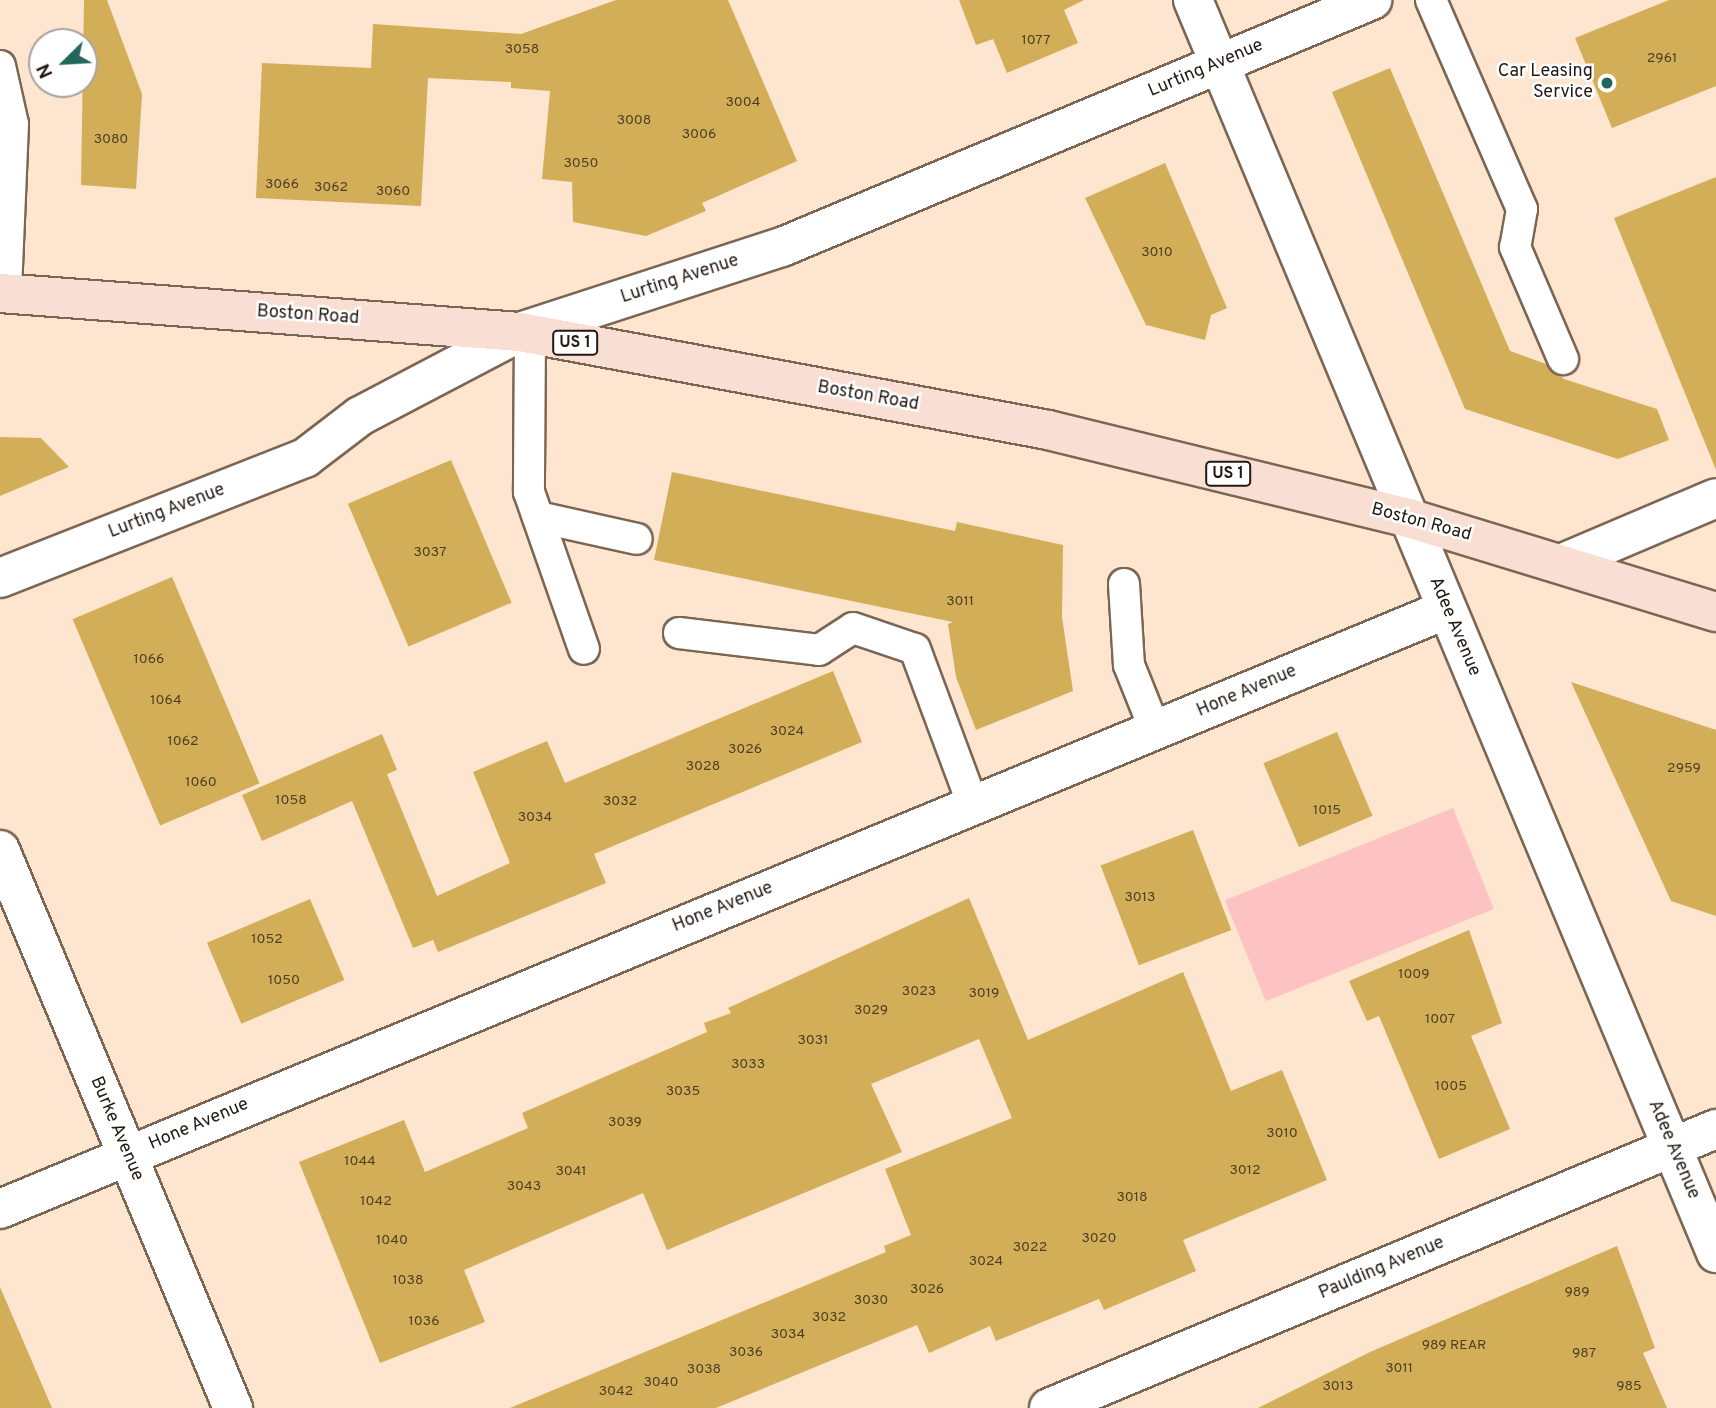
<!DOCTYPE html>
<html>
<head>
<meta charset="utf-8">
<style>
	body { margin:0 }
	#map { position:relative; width:1716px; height:1408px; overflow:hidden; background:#fde5cf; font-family:Overpass,sans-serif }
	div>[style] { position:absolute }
	.green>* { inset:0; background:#fdc2c2; transform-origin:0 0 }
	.building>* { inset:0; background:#d2ae58; transform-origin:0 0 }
	.roads { filter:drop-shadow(2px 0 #7b6653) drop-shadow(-2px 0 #7b6653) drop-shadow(0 2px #7b6653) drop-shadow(0 -2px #7b6653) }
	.service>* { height:30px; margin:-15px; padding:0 15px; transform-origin:15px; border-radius:15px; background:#fff }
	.minor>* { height:38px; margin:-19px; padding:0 19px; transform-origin:19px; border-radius:19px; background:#fff }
	.secondary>* { height:38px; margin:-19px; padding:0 19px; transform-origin:19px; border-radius:19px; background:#fff }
	.primary>* { height:38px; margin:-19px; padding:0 19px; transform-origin:19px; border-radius:19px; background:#f9ded4 }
	.dots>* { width:19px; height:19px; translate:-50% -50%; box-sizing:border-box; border:4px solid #fff; border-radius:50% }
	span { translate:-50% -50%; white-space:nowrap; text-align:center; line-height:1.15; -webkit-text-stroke:5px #fff; paint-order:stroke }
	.number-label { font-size:14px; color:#4e3e23 }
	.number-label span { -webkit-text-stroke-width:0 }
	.shield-label span { padding:2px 5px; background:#fff; border:2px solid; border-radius:5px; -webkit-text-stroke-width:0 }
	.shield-label { font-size:16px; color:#221911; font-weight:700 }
	.street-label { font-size:18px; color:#221911 }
	.poi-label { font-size:18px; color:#221911 }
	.right { translate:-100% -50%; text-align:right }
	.north { position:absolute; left:28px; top:28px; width:70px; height:70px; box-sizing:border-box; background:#fff; border:2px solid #a7a3a0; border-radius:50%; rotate:246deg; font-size:19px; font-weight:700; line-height:28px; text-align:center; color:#221911 }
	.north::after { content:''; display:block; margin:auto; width:24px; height:32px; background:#21675b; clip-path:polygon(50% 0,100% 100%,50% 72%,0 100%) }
</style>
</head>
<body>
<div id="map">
	<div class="green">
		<div style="left:1453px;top:808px;width:109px;height:246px;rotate:68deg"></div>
	</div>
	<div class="building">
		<div style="clip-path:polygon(84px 0,107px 0,142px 94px,136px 189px,81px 185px)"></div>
		<div style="clip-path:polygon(616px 0,728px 0,797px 161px,702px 203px,706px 211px,646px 236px,573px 222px,572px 182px,542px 179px,550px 91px,511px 88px,511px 82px,428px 78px,421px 206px,256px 198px,262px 63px,371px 68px,373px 24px,521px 34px)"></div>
		<div style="clip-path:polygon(959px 0,1084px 0,1064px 10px,1078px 43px,1007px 73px,993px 39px,976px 45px)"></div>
		<div style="clip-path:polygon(1669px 0,1716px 0,1716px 86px,1612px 128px,1575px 38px)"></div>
		<div style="clip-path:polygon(1390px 68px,1510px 351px,1546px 364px,1564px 379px,1657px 409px,1669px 440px,1618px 459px,1465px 409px,1332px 92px)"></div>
		<div style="clip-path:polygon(1165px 163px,1227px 308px,1211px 315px,1205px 340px,1146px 325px,1085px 198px)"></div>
		<div style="clip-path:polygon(1716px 177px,1716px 470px,1614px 218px)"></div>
		<div style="clip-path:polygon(0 437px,41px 438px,69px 467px,0 496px)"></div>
		<div style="left:451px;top:460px;width:155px;height:112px;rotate:67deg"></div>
		<div style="clip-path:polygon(672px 472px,955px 531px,957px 522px,1063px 545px,1062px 617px,1073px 691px,976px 730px,956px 677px,948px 624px,953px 622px,654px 560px)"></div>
		<div style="left:172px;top:577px;width:224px;height:108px;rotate:67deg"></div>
		<div style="clip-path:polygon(833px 671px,862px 742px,594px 854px,606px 883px,438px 952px,433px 940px,413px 948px,352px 801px,262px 841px,242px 795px,382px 734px,397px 770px,387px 774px,437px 896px,510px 863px,473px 772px,547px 741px,565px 783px)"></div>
		<div style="clip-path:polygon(1571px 682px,1716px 730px,1716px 916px,1671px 901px)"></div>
		<div style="left:1337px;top:732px;width:91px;height:80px;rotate:67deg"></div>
		<div style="left:1193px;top:830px;width:107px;height:99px;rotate:69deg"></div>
		<div style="clip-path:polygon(969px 898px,1028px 1040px,1183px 972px,1231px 1091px,1282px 1070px,1327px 1180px,1183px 1240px,1196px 1271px,1104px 1310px,1099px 1299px,996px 1341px,990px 1326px,929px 1353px,917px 1325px,716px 1408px,510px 1408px,886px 1252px,884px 1246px,911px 1235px,885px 1169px,1012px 1118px,979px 1039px,871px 1084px,902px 1152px,667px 1250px,643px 1193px,464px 1270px,485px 1322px,380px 1363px,299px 1162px,404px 1120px,425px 1172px,528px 1128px,522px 1113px,707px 1032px,704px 1023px,731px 1013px,728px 1008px)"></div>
		<div style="left:310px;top:899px;width:88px;height:112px;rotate:67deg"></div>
		<div style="clip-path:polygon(1469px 930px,1502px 1023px,1471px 1036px,1510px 1129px,1439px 1159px,1379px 1016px,1367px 1021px,1349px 981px)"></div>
		<div style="clip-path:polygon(1617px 1246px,1655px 1348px,1643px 1353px,1667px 1408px,1258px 1408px,1370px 1352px)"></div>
		<div style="clip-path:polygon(0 1287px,52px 1408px,0 1408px)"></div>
	</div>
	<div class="roads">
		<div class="service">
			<div style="left:1431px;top:0;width:228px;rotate:66.5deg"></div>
			<div style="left:1522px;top:209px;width:39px;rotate:100deg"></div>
			<div style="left:1515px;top:247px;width:122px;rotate:66.8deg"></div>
			<div style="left:0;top:66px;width:59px;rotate:77.4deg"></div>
			<div style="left:13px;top:124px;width:170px;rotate:92.4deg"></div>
			<div style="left:530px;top:334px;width:158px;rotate:90.4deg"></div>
			<div style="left:529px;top:492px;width:166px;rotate:70.7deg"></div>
			<div style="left:538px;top:517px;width:101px;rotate:12.5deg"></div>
			<div style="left:1124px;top:584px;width:81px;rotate:86.5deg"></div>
			<div style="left:1129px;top:665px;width:70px;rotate:68.2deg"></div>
			<div style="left:679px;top:633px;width:141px;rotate:6.9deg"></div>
			<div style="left:819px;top:650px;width:40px;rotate:-32.9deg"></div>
			<div style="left:853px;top:628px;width:65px;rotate:18.7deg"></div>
			<div style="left:915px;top:649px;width:166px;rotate:69.6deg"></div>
		</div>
		<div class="minor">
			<div style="left:1193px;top:0;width:1358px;rotate:67.34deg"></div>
			<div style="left:1563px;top:563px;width:166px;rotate:-23deg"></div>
			<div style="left:0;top:578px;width:328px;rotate:-21.5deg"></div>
			<div style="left:305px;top:458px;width:69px;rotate:-37.4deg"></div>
			<div style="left:360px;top:416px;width:181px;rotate:-27.7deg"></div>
			<div style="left:520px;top:332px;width:275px;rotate:-18deg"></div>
			<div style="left:782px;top:247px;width:640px;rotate:-22.72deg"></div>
			<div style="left:0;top:1209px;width:1566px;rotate:-22.52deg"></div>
			<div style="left:1049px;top:1408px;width:723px;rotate:-22.7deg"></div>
		</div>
		<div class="secondary">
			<div style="left:0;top:850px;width:605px;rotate:67.34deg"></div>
		</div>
		<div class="primary">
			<div style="left:0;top:293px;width:521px;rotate:4.29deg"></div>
			<div style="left:520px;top:332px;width:537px;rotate:10.51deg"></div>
			<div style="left:1048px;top:430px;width:371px;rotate:13.7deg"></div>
			<div style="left:1408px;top:518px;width:322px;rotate:17deg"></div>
		</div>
	</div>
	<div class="dots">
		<div style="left:1607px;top:83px;background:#21675b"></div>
	</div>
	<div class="number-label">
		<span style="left:1036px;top:41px">1077</span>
		<span style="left:522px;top:50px">3058</span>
		<span style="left:1662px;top:59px">2961</span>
		<span style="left:743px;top:103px">3004</span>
		<span style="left:634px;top:121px">3008</span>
		<span style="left:699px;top:135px">3006</span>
		<span style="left:111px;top:140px">3080</span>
		<span style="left:581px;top:164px">3050</span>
		<span style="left:282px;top:185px">3066</span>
		<span style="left:331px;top:188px">3062</span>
		<span style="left:393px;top:192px">3060</span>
		<span style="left:1157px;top:253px">3010</span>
		<span style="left:430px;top:553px">3037</span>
		<span style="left:960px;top:602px">3011</span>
		<span style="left:149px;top:660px">1066</span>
		<span style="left:166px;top:701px">1064</span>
		<span style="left:787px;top:732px">3024</span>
		<span style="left:183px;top:742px">1062</span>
		<span style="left:745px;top:750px">3026</span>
		<span style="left:703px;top:767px">3028</span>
		<span style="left:1684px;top:769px">2959</span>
		<span style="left:201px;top:783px">1060</span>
		<span style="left:291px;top:801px">1058</span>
		<span style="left:620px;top:802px">3032</span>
		<span style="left:1327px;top:811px">1015</span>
		<span style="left:535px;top:818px">3034</span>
		<span style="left:1140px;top:898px">3013</span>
		<span style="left:267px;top:940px">1052</span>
		<span style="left:1414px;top:975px">1009</span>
		<span style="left:284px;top:981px">1050</span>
		<span style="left:919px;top:992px">3023</span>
		<span style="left:984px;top:994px">3019</span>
		<span style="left:871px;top:1011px">3029</span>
		<span style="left:1440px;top:1020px">1007</span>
		<span style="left:813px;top:1041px">3031</span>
		<span style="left:748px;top:1065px">3033</span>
		<span style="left:1451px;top:1087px">1005</span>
		<span style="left:683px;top:1092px">3035</span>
		<span style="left:625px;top:1123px">3039</span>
		<span style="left:1282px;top:1134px">3010</span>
		<span style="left:360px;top:1162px">1044</span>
		<span style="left:1245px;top:1171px">3012</span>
		<span style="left:571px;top:1172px">3041</span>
		<span style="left:524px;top:1187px">3043</span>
		<span style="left:1132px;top:1198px">3018</span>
		<span style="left:376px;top:1202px">1042</span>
		<span style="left:1099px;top:1239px">3020</span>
		<span style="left:392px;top:1241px">1040</span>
		<span style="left:1030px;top:1248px">3022</span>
		<span style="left:986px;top:1262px">3024</span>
		<span style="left:408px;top:1281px">1038</span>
		<span style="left:927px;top:1290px">3026</span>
		<span style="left:1577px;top:1293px">989</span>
		<span style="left:871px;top:1301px">3030</span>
		<span style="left:829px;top:1318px">3032</span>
		<span style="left:424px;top:1322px">1036</span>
		<span style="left:788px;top:1335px">3034</span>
		<span style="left:1454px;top:1346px">989 REAR</span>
		<span style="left:746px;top:1353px">3036</span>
		<span style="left:1584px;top:1354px">987</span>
		<span style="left:1399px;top:1369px">3011</span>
		<span style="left:704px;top:1370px">3038</span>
		<span style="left:661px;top:1383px">3040</span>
		<span style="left:1338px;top:1387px">3013</span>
		<span style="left:1629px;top:1387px">985</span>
		<span style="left:616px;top:1392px">3042</span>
	</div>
	<div class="shield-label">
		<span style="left:575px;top:343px">US 1</span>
		<span style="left:1228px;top:474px">US 1</span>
	</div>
	<div class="street-label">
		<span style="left:1206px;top:69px;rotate:-23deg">Lurting Avenue</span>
		<span style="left:680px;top:280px;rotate:-18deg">Lurting Avenue</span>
		<span style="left:308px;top:316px;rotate:4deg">Boston Road</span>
		<span style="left:868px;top:397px;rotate:10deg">Boston Road</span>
		<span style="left:167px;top:512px;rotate:-21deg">Lurting Avenue</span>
		<span style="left:1421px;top:523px;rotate:15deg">Boston Road</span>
		<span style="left:1454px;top:627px;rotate:67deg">Adee Avenue</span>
		<span style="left:1247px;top:692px;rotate:-23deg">Hone Avenue</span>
		<span style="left:723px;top:908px;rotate:-22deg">Hone Avenue</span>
		<span style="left:199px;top:1125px;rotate:-23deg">Hone Avenue</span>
		<span style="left:116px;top:1129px;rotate:67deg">Burke Avenue</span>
		<span style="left:1673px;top:1150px;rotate:67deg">Adee Avenue</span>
		<span style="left:1382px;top:1269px;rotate:-23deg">Paulding Avenue</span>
	</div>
	<div class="poi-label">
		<span class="right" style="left:1593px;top:83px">Car Leasing<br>Service</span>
	</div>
	<div class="north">N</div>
</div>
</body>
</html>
